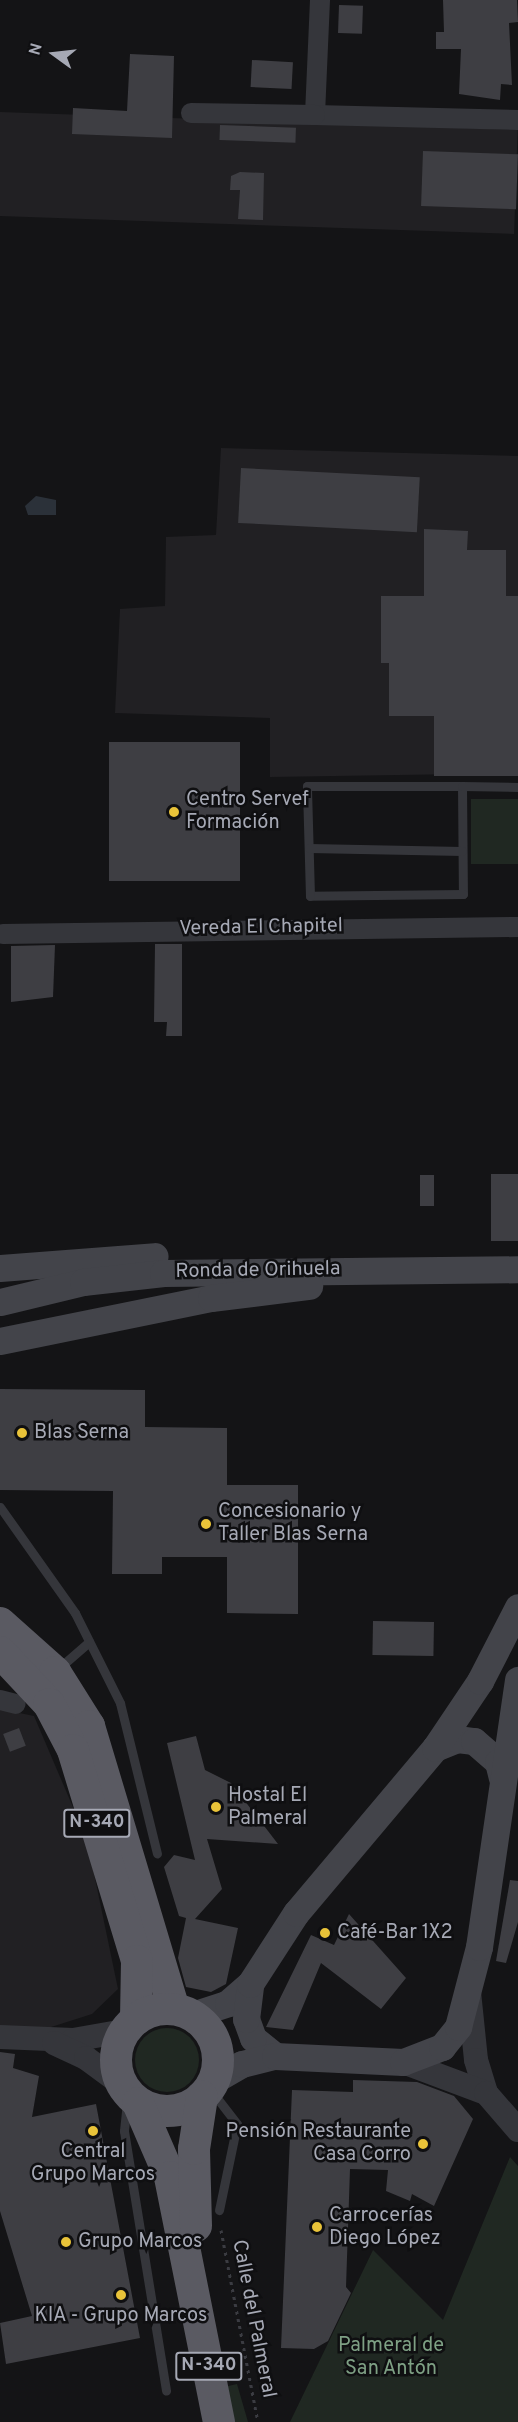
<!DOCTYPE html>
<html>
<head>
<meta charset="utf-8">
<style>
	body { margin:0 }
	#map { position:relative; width:518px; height:2422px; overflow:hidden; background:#141416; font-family:Overpass,sans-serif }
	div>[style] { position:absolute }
	.built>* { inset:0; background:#212023; transform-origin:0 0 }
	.green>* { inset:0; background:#202822; transform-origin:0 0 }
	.round { border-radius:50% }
	.water>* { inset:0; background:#2b3139 }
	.building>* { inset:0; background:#3e3e43; transform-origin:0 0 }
	.path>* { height:3px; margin-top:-1.5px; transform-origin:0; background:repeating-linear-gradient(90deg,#3b3c42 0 3px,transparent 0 7.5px) }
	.service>* { height:9px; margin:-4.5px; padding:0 4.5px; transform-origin:4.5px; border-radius:4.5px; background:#35363b }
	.minor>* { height:20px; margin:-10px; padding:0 10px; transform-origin:10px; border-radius:10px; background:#35363b }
	.tertiary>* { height:24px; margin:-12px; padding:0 12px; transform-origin:12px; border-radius:12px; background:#35363b }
	.secondary>* { height:27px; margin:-13.5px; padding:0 13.5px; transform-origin:13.5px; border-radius:13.5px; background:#43444a }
	.trunk>* { height:32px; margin:-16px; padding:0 16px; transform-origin:16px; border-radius:16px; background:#5a5a62 }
	.trunk>.ring { margin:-16px; padding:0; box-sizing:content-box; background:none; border:32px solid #5a5a62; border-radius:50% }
	.dots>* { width:16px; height:16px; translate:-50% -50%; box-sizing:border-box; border:3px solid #0f0f11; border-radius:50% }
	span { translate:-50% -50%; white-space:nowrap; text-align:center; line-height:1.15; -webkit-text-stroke:5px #0f0f11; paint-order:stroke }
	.shield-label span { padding:2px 4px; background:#0f0f11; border:2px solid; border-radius:4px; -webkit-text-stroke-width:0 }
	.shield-label { font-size:18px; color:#a6a9b5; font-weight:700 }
	.poi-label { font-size:20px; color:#a6a9b5 }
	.left { translate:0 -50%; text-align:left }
	.right { translate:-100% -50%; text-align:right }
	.street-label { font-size:20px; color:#a6a9b5 }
	.park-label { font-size:20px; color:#7ea084 }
	.north { position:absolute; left:24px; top:24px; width:60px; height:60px; -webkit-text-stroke:4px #0f0f11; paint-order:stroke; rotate:285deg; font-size:16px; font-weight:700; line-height:24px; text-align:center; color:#a6a9b5 }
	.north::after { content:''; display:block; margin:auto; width:21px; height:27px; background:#a6a9b5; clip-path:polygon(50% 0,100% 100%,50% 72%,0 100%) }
</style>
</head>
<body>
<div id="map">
	<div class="built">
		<div style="left:0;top:112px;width:518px;height:104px;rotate:2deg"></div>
		<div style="clip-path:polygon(221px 448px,518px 456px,518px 773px,270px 777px,270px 718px,115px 713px,120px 609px,165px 606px,166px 537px,216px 535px)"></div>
		<div style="clip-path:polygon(0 1709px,34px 1716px,87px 1840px,118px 1989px,92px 2014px,48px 2028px,0 2027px)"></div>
	</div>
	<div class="green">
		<div style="left:471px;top:799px;width:47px;height:65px"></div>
		<div class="round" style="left:135px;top:2028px;width:64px;height:64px"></div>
		<div style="clip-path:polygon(510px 2157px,518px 2166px,518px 2422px,290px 2422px,373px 2250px,443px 2320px)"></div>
		<div style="clip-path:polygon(237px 2384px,248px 2422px,230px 2422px,224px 2387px)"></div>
	</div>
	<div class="water">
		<div style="clip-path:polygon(36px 496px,56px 500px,56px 515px,28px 515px,25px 506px)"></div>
	</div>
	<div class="building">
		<div style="clip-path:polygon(443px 0,517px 0,518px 22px,509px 23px,512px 85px,501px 84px,500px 100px,459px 94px,461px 49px,436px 49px,436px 32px,444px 32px)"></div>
		<div style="left:339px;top:5px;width:24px;height:28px;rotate:2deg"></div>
		<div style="clip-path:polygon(130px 54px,174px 56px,172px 138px,72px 134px,73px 108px,127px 111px)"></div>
		<div style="left:252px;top:60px;width:41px;height:27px;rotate:3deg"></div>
		<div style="left:220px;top:125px;width:76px;height:15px;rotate:2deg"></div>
		<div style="left:423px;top:151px;width:95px;height:55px;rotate:2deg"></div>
		<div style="clip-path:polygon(240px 172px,264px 173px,263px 220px,238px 219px,240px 190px,230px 190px,231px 176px)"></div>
		<div style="left:241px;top:468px;width:179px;height:55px;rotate:3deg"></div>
		<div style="clip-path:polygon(424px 529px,468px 531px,467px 550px,506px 550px,506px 596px,518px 596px,518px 776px,434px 776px,434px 716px,389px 716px,389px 663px,381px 663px,381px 596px,424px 596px)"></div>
		<div style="left:109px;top:742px;width:131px;height:139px"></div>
		<div style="clip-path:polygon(155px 944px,182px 944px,182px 1036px,166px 1036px,167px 1022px,154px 1022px)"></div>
		<div style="clip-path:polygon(55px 945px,53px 997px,11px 1002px,11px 946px)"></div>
		<div style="left:491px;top:1174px;width:27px;height:67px"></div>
		<div style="left:420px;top:1175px;width:14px;height:31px"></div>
		<div style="clip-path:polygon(0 1389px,145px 1390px,145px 1427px,227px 1428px,227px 1485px,298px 1485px,298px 1614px,227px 1613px,227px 1557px,162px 1557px,162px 1574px,112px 1574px,113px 1491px,0 1490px)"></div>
		<div style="left:373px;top:1621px;width:61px;height:34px;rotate:1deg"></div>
		<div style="left:19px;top:1728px;width:19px;height:17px;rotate:69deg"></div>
		<div style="clip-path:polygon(196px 1736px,205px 1770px,231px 1783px,278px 1844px,207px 1839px,222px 1889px,195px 1919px,238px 1928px,226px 1984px,211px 1992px,186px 1987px,178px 1958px,186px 1918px,179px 1916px,164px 1867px,174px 1855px,195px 1860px,167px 1743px)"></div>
		<div style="clip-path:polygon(510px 1880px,518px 1881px,518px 1922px,506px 1963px,496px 1961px)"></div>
		<div style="clip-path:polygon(349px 1914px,406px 1978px,381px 2009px,321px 1963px,293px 2030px,266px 2027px,311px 1935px,334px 1945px)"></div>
		<div style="clip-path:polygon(0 2052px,15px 2054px,13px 2068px,39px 2076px,32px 2117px,96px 2104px,140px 2338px,6px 2364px,0 2323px,32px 2316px,0 2211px)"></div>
		<div style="clip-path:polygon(353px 2080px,417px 2082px,454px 2096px,473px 2119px,434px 2206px,412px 2194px,410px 2201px,386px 2191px,388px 2170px,350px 2169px,346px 2287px,351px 2293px,328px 2341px,314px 2349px,281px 2348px,292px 2090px,353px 2092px)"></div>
	</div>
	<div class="path">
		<div style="left:221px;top:2230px;width:196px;rotate:79.1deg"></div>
	</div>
	<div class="service">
		<div style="left:462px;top:786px;width:108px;rotate:89.5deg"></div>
		<div style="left:463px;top:894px;width:153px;rotate:179.3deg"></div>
		<div style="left:310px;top:896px;width:110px;rotate:-91.6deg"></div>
		<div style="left:307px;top:786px;width:155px"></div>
		<div style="left:462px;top:786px;width:56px;rotate:1deg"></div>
		<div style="left:309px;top:848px;width:153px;rotate:1.1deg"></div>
		<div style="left:0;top:1507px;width:130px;rotate:54.7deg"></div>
		<div style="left:75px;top:1613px;width:101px;rotate:63.4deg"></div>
		<div style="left:120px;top:1703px;width:155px;rotate:76.2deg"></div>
		<div style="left:59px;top:1668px;width:40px;rotate:-41deg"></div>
		<div style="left:210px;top:2089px;width:44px;rotate:52.4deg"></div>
		<div style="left:237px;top:2124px;width:88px;rotate:101.8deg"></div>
		<div style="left:127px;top:2102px;width:29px;rotate:96deg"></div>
		<div style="left:124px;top:2131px;width:263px;rotate:80.8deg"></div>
	</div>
	<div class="minor">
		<div style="left:320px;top:0;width:115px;rotate:92.5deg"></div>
		<div style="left:315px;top:115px;width:203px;rotate:1.4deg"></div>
		<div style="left:191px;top:113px;width:124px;rotate:0.9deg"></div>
		<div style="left:3px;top:934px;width:515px;rotate:-0.78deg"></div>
		<div style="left:0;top:1700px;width:16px;rotate:14deg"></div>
	</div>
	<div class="tertiary">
		<div style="left:469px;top:1992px;width:68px;rotate:84.1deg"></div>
		<div style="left:476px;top:2060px;width:34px;rotate:73deg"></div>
		<div style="left:0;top:2037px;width:73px;rotate:2.4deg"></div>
		<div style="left:73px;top:2040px;width:52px;rotate:-10deg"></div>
		<div style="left:54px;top:2043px;width:35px;rotate:25deg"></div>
		<div style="left:86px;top:2058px;width:44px;rotate:36.6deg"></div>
		<div style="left:403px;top:2062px;width:89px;rotate:20.5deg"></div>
		<div style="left:486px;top:2093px;width:49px;rotate:49.1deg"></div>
	</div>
	<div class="secondary">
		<div style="left:0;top:1268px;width:155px;rotate:-4.4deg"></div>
		<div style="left:0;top:1302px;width:85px;rotate:-13.5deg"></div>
		<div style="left:83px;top:1282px;width:81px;rotate:-6.4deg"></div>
		<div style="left:163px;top:1273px;width:355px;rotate:-0.6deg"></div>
		<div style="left:0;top:1341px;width:215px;rotate:-11.5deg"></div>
		<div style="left:211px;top:1298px;width:99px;rotate:-7deg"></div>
		<div style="left:435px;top:1748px;width:24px;rotate:-22deg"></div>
		<div style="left:457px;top:1739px;width:17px;rotate:7deg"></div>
		<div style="left:474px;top:1741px;width:32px;rotate:41deg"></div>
		<div style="left:498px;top:1762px;width:16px;rotate:76deg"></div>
		<div style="left:192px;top:2015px;width:38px;rotate:-18deg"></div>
		<div style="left:228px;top:2003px;width:29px;rotate:-41deg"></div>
		<div style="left:275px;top:2056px;width:28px;rotate:-141deg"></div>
		<div style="left:253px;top:2038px;width:20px;rotate:-110deg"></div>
		<div style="left:246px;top:2019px;width:35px;rotate:-83deg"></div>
		<div style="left:250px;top:1984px;width:85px;rotate:-57.1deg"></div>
		<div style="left:296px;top:1913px;width:216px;rotate:-49.9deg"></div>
		<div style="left:435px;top:1748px;width:81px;rotate:-56.1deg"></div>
		<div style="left:480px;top:1681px;width:83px;rotate:-62.8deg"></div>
		<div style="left:214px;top:2080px;width:32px;rotate:-30deg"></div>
		<div style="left:242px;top:2064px;width:34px;rotate:-14deg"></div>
		<div style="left:275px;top:2056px;width:128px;rotate:2.7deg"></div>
		<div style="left:403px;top:2062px;width:42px;rotate:-21deg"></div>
		<div style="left:442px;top:2047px;width:26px;rotate:-51deg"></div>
		<div style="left:458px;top:2027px;width:83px;rotate:-75.3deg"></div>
		<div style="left:479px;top:1947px;width:270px;rotate:-81.7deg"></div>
	</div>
	<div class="trunk">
		<div style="left:0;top:1623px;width:74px;rotate:41.7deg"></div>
		<div style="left:55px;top:1672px;width:64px;rotate:57.8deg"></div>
		<div style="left:89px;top:1726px;width:295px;rotate:73.3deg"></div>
		<div style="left:0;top:1652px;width:71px;rotate:46.7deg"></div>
		<div style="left:49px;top:1704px;width:52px;rotate:62.4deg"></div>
		<div style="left:73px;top:1750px;width:220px;rotate:73.1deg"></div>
		<div style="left:137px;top:1961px;width:58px;rotate:91deg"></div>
		<div class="ring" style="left:116px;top:2009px;width:70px;height:70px"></div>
		<div style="left:138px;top:2103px;width:81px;rotate:66.6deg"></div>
		<div style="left:170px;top:2177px;width:250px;rotate:78.7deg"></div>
		<div style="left:196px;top:2226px;width:77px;rotate:-91.5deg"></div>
		<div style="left:194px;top:2149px;width:53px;rotate:-81.3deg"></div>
	</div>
	<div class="dots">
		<div style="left:174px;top:812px;background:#e9c339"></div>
		<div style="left:22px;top:1433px;background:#e9c339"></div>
		<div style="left:206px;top:1524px;background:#e9c339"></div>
		<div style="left:216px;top:1807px;background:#e9c339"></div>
		<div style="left:325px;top:1933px;background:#e9c339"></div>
		<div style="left:93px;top:2131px;background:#e9c339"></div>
		<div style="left:423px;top:2144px;background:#e9c339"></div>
		<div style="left:317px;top:2227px;background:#e9c339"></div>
		<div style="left:66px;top:2242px;background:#e9c339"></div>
		<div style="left:121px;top:2295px;background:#e9c339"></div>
	</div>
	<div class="shield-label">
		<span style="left:97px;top:1823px">N-340</span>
		<span style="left:209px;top:2366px">N-340</span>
	</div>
	<div class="poi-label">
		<span class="left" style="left:186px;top:812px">Centro Servef<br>Formación</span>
		<span class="left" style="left:34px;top:1433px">Blas Serna</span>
		<span class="left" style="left:218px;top:1524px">Concesionario y<br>Taller Blas Serna</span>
		<span class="left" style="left:228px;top:1808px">Hostal El<br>Palmeral</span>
		<span class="left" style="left:337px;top:1933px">Café-Bar 1X2</span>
		<span class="right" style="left:411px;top:2144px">Pensión Restaurante<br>Casa Corro</span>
		<span style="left:93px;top:2164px">Central<br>Grupo Marcos</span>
		<span class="left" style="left:329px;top:2228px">Carrocerías<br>Diego López</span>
		<span class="left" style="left:78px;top:2242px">Grupo Marcos</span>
		<span style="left:121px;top:2316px">KIA - Grupo Marcos</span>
	</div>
	<div class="street-label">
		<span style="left:261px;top:928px;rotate:-1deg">Vereda El Chapitel</span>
		<span style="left:258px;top:1271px;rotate:-1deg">Ronda de Orihuela</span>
		<span style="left:253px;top:2319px;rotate:79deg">Calle del Palmeral</span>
	</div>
	<div class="park-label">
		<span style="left:391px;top:2358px">Palmeral de<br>San Antón</span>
	</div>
	<div class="north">N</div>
</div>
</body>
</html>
